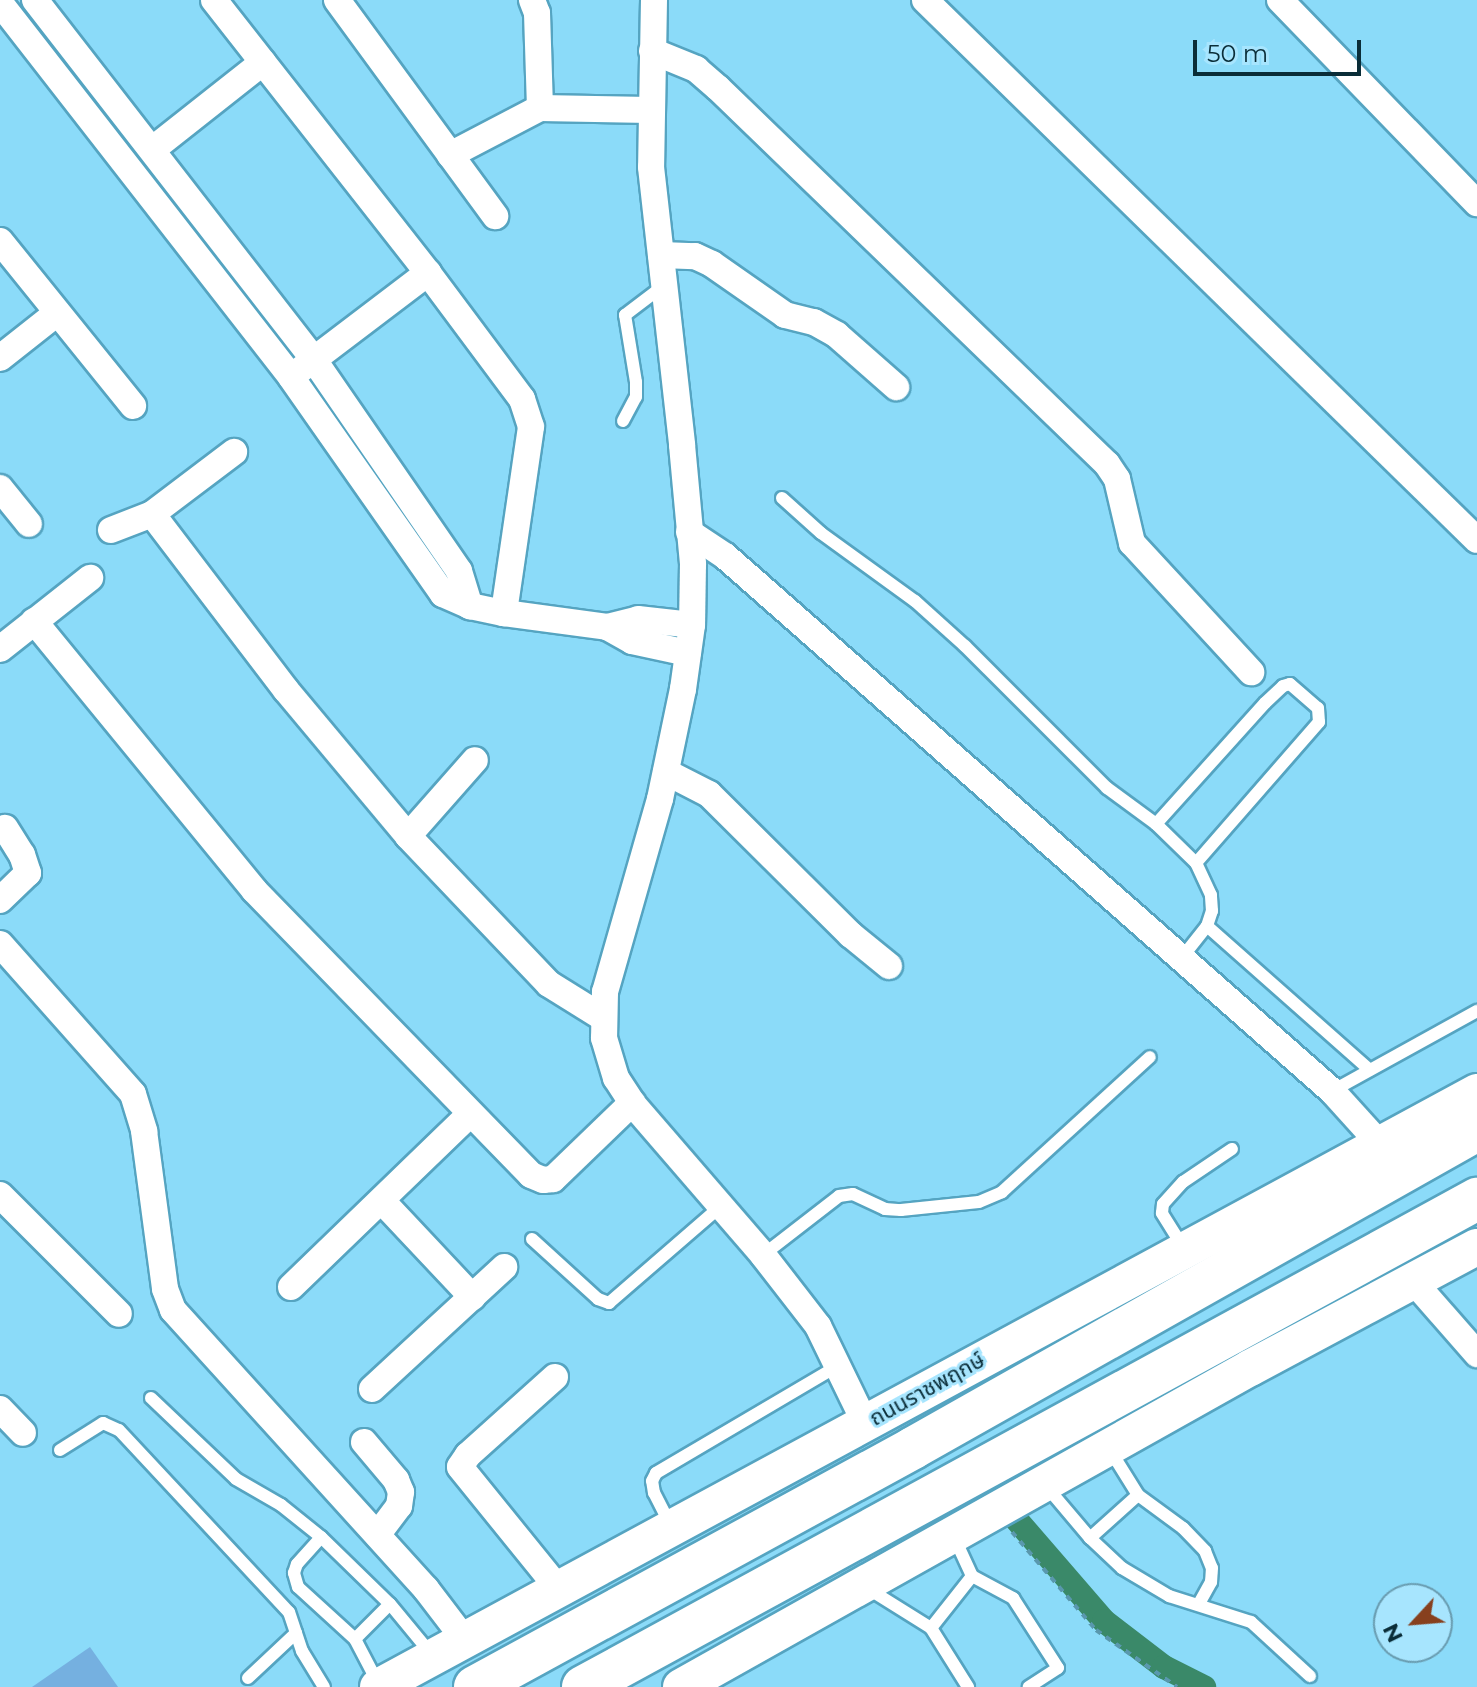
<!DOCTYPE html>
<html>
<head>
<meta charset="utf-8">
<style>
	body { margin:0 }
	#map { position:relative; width:1477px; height:1687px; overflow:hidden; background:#8bdbf9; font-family:Montserrat,"Noto Sans Thai",sans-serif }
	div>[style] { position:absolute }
	.canal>* { height:24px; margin:-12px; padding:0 12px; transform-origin:12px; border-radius:12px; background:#3a8969 }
	.building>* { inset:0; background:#75b0e0 }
	.path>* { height:4px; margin-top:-2px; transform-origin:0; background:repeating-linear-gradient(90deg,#5998ae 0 6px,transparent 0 12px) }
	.roads { filter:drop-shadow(2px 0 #55a4c1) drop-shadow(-2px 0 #55a4c1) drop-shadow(0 2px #55a4c1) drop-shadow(0 -2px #55a4c1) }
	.service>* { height:12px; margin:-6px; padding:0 6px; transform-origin:6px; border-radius:6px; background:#fff }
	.minor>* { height:26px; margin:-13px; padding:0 13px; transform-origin:13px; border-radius:13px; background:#fff }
	.secondary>* { height:36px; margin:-18px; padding:0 18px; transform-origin:18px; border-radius:18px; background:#fff }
	.primary>* { height:42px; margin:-21px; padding:0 21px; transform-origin:21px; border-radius:21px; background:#fff }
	span { translate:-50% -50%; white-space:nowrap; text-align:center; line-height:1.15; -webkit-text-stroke:6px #a7e5fe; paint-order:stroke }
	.street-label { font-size:22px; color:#0a2d38 }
	.north { position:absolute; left:1373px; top:1583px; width:80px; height:80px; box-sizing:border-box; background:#a7e5fe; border:2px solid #689baf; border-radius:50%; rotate:244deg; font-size:22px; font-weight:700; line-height:32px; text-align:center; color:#0a2d38 }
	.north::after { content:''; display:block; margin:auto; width:28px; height:36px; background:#87401e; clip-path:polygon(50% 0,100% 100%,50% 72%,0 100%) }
	.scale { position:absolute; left:1193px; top:40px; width:168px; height:36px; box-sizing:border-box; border:4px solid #0a2d38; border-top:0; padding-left:10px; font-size:24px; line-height:28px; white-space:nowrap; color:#0a2d38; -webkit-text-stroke:6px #a7e5fe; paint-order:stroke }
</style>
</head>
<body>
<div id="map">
	<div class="canal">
		<div style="left:1015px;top:1518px;width:136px;rotate:49.2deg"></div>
		<div style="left:1104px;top:1621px;width:76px;rotate:37.5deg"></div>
		<div style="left:1164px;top:1667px;width:45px;rotate:26.6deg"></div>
	</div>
	<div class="building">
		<div style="clip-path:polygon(90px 1647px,118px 1687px,32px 1687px)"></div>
	</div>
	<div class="path">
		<div style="left:1012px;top:1532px;width:129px;rotate:49.4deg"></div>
		<div style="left:1096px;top:1630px;width:99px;rotate:35.1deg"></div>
	</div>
	<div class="roads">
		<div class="service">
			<div style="left:623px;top:421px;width:27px;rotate:-62deg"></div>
			<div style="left:636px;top:397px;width:15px;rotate:-90deg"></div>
			<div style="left:636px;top:382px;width:68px;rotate:-99.3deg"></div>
			<div style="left:625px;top:315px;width:48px;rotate:-37.3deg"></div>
			<div style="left:782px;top:498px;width:52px;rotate:41.9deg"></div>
			<div style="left:821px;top:533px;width:116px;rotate:35.9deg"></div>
			<div style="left:915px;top:601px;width:67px;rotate:42deg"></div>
			<div style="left:965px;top:646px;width:201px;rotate:45deg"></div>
			<div style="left:1107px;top:788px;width:61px;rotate:36.3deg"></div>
			<div style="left:1207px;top:926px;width:217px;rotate:41.5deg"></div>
			<div style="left:1180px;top:960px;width:43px;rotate:-51.5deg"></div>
			<div style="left:1207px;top:926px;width:16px;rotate:-72deg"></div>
			<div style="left:1212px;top:911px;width:16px;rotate:-94deg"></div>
			<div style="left:1211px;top:895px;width:35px;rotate:-115deg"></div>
			<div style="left:1196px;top:863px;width:56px;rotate:-135.7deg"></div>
			<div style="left:1156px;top:824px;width:163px;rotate:-48deg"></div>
			<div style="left:1265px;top:703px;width:25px;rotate:-43deg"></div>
			<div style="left:1283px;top:686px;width:7px;rotate:-16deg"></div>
			<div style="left:1290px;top:684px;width:37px;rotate:41deg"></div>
			<div style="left:1318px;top:708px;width:14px;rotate:86deg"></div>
			<div style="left:1319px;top:722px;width:187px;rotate:131.1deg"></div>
			<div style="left:1332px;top:1091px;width:166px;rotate:-28.9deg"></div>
			<div style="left:532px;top:1239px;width:89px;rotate:42.3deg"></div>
			<div style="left:598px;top:1299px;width:12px;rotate:20deg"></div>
			<div style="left:609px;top:1303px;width:148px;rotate:-40.9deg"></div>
			<div style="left:1183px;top:1247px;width:40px;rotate:-122deg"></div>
			<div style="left:1162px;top:1213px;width:9px;rotate:-84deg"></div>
			<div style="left:1163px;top:1204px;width:30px;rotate:-48deg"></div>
			<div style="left:1183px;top:1182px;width:59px;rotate:-34deg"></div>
			<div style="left:763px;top:1255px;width:96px;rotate:-37.8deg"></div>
			<div style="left:839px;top:1196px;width:14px;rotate:-8deg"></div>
			<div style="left:853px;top:1194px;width:35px;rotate:25deg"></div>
			<div style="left:885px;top:1209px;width:16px;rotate:4deg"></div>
			<div style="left:901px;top:1210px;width:78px;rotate:-5.9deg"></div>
			<div style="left:979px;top:1202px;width:25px;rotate:-23deg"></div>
			<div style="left:1002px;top:1192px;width:200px;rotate:-42.4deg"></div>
			<div style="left:151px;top:1398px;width:117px;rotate:43.6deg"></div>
			<div style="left:236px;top:1479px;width:52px;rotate:30deg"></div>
			<div style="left:281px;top:1505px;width:51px;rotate:38.7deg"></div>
			<div style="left:60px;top:1450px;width:51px;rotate:-32.1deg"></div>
			<div style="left:103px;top:1423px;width:17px;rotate:24deg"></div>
			<div style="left:119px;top:1430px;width:249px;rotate:47deg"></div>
			<div style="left:289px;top:1612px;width:41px;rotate:71.6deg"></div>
			<div style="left:302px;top:1651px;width:42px;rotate:58.6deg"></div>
			<div style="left:1110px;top:1450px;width:53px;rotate:58.1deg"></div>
			<div style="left:1138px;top:1495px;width:56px;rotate:36.3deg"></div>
			<div style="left:1183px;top:1528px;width:32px;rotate:46deg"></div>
			<div style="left:1205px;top:1551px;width:18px;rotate:68deg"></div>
			<div style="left:1212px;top:1568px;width:14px;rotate:94deg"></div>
			<div style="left:1211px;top:1582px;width:26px;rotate:119deg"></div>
			<div style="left:1046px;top:1486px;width:68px;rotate:49.8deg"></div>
			<div style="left:1090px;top:1538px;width:44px;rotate:43.2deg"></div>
			<div style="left:1122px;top:1568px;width:55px;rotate:30.8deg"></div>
			<div style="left:1169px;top:1596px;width:86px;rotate:17.6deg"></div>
			<div style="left:1251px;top:1622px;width:80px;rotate:42.5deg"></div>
			<div style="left:671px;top:1526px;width:37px;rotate:-117deg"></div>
			<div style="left:654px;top:1493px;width:12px;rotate:-99deg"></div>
			<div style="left:652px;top:1481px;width:9px;rotate:-63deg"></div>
			<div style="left:656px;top:1473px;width:211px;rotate:-30.5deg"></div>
			<div style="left:1090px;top:1538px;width:64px;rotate:-41.9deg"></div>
			<div style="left:955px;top:1539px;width:41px;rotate:65.3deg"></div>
			<div style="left:972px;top:1576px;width:47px;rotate:28.2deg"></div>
			<div style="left:1013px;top:1598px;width:83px;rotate:57.3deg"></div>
			<div style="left:1058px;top:1668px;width:35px;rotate:147deg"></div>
			<div style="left:867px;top:1588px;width:75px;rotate:32deg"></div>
			<div style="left:931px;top:1628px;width:70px;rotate:57.9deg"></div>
			<div style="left:931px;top:1628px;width:66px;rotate:-51.7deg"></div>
			<div style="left:355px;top:1639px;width:49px;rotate:-45deg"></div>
			<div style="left:248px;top:1678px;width:66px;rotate:-43.2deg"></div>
			<div style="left:378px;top:1683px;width:50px;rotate:-117.6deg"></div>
			<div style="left:355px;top:1639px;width:77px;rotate:-137.6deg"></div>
			<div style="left:298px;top:1587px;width:15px;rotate:-106deg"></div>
			<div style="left:294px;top:1573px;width:9px;rotate:-72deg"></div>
			<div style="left:297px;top:1564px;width:36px;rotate:-48deg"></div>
			<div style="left:321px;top:1537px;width:96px;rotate:44.2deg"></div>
			<div style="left:390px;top:1604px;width:66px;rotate:50.5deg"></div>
		</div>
		<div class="minor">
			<div style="left:35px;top:0;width:455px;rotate:52.2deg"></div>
			<div style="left:314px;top:360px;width:256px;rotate:55.5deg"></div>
			<div style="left:459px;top:571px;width:37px;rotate:73deg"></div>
			<div style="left:214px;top:0;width:347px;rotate:51.9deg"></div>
			<div style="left:428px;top:273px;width:157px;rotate:53.3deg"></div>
			<div style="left:522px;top:399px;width:29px;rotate:72deg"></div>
			<div style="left:531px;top:427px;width:188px;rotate:98.3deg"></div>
			<div style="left:337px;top:0;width:268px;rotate:53.8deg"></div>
			<div style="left:532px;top:0;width:14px;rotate:69deg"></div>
			<div style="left:537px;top:13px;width:95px;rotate:88.2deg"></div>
			<div style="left:654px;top:0;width:167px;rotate:91deg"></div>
			<div style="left:651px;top:167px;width:280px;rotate:83.6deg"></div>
			<div style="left:682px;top:445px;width:120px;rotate:84.7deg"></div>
			<div style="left:693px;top:564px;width:61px;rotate:90.9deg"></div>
			<div style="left:692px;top:625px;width:65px;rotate:98deg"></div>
			<div style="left:683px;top:689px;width:112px;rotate:101.8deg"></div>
			<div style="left:660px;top:799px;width:201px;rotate:105.9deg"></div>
			<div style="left:605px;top:992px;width:46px;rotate:91.2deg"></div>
			<div style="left:604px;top:1038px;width:42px;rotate:73.3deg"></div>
			<div style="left:616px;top:1078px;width:30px;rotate:57deg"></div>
			<div style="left:632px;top:1103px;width:201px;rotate:49.2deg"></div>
			<div style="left:763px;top:1255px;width:90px;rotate:52.2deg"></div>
			<div style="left:818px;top:1326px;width:108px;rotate:64.1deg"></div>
			<div style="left:925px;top:0;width:772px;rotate:44.37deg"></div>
			<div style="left:1280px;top:0;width:283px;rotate:45.9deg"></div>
			<div style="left:0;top:3px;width:474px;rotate:52.1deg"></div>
			<div style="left:291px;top:377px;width:265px;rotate:55deg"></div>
			<div style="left:443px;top:594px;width:30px;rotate:24deg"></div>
			<div style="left:470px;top:606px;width:35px;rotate:12deg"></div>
			<div style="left:504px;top:613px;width:104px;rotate:7.7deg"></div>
			<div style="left:607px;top:627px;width:29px;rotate:29deg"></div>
			<div style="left:632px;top:641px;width:57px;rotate:12.1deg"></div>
			<div style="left:652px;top:51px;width:48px;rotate:22.2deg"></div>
			<div style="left:696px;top:69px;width:29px;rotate:41deg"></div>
			<div style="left:718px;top:88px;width:541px;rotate:44.03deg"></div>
			<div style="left:1107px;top:464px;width:18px;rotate:56deg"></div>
			<div style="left:1117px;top:479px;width:66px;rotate:76.8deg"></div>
			<div style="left:1132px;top:543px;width:176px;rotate:47.3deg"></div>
			<div style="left:153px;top:149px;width:140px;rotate:-38.3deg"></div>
			<div style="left:450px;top:155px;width:102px;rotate:-27.6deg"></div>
			<div style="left:540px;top:108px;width:110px;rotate:1deg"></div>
			<div style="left:0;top:241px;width:212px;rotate:51.1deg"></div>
			<div style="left:661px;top:255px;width:34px;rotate:2deg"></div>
			<div style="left:695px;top:256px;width:19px;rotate:25deg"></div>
			<div style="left:712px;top:264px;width:89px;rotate:34.9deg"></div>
			<div style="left:785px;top:315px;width:30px;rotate:14deg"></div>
			<div style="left:814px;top:322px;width:26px;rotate:29deg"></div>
			<div style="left:837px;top:335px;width:79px;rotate:41.4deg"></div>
			<div style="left:0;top:358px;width:73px;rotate:-38.3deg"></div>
			<div style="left:300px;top:370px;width:161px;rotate:-37.2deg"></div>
			<div style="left:0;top:488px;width:46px;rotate:51.1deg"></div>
			<div style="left:152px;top:514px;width:103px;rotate:-37.1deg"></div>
			<div style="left:111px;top:530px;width:44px;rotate:-21.3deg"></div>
			<div style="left:152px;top:514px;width:221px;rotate:52.7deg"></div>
			<div style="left:286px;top:690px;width:190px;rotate:50.1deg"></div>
			<div style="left:408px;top:836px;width:204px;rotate:46.4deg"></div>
			<div style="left:549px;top:984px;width:62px;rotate:31.9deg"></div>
			<div style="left:689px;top:532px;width:43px;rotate:33.7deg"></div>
			<div style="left:725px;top:556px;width:809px;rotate:41.39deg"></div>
			<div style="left:1332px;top:1091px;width:70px;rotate:47.9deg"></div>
			<div style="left:34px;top:621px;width:348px;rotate:50.7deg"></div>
			<div style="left:254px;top:890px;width:397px;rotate:45.8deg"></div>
			<div style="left:531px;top:1175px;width:13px;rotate:23deg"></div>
			<div style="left:543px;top:1180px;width:10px;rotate:-6deg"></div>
			<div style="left:553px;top:1179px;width:110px;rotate:-43.9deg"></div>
			<div style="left:607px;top:627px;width:32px;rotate:-14deg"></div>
			<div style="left:638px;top:619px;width:54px;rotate:6.3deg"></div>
			<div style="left:0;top:649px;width:115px;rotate:-38.3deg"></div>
			<div style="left:666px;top:772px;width:48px;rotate:27.1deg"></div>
			<div style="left:709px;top:794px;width:200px;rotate:44.8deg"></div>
			<div style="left:851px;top:935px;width:49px;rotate:39.2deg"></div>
			<div style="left:408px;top:836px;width:101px;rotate:-48.6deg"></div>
			<div style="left:0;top:900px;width:39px;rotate:-44deg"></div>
			<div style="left:28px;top:873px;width:19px;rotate:-108deg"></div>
			<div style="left:22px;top:855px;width:32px;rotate:-122deg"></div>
			<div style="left:0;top:944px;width:200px;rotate:48.4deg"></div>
			<div style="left:133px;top:1094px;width:39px;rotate:73deg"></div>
			<div style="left:144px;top:1131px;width:159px;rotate:82.4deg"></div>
			<div style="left:165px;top:1289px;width:22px;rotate:69deg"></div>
			<div style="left:173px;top:1310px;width:377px;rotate:47.8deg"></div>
			<div style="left:426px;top:1589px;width:64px;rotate:52.6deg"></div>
			<div style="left:0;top:1195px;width:168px;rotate:45deg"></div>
			<div style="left:382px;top:1201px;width:132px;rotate:46.8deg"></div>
			<div style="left:1414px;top:1282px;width:96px;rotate:48.8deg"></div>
			<div style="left:291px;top:1287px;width:248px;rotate:-44deg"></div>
			<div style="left:555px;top:1377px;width:117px;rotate:138.1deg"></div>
			<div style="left:468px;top:1455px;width:14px;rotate:124deg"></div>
			<div style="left:460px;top:1467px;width:156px;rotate:51deg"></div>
			<div style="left:372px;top:1389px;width:180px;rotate:-42.7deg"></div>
			<div style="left:0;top:1409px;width:33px;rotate:46deg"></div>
			<div style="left:364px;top:1442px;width:50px;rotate:49.9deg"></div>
			<div style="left:396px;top:1480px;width:13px;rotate:67deg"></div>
			<div style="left:401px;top:1492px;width:14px;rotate:98deg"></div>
			<div style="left:399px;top:1506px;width:36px;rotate:127deg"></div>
		</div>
		<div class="secondary">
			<div style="left:378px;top:1687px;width:1250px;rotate:-28.43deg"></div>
			<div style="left:681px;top:1687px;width:652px;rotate:-29.28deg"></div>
			<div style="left:1250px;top:1368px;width:257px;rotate:-28.1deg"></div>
		</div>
		<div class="primary">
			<div style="left:475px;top:1687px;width:499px;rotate:-28.6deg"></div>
			<div style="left:913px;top:1448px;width:647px;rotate:-29.42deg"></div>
			<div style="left:583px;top:1687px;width:1019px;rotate:-28.63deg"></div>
		</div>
	</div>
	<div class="street-label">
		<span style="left:927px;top:1389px;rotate:-29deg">ถนนราชพฤกษ์</span>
	</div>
	<div class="north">N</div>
	<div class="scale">50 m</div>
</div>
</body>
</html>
